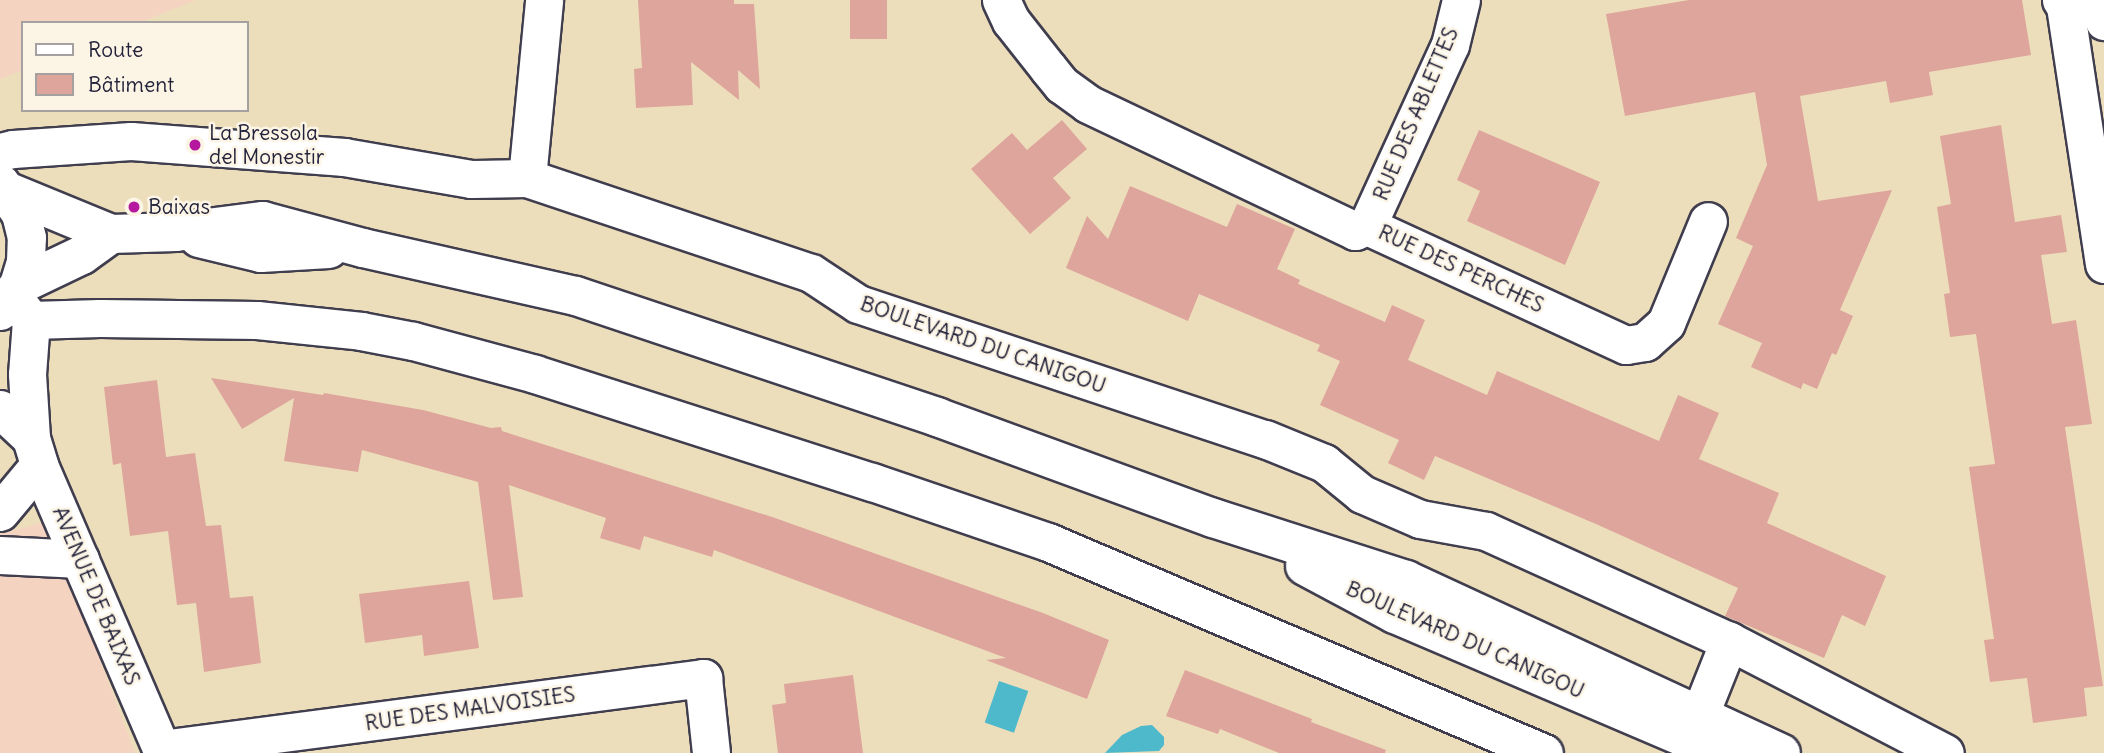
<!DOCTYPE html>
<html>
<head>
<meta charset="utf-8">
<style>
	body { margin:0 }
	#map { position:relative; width:2104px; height:753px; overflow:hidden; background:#eddebb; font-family:Delius,sans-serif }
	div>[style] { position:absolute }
	.built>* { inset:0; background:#f4d3c0 }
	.water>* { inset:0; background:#4fb9cc; transform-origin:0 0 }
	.building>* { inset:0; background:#dda59b; transform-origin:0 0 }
	.roads { filter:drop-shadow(2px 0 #403e4e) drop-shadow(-2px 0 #403e4e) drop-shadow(0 2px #403e4e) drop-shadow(0 -2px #403e4e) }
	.minor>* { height:37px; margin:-18.5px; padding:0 18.5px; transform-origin:18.5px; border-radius:18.5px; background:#fff }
	.tertiary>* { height:38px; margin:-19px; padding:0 19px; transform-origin:19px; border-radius:19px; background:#fff }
	.dots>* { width:19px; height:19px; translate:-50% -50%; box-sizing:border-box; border:4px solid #fcf5e5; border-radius:50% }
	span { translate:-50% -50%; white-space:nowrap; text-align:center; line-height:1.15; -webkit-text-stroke:5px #fcf5e5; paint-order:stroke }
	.street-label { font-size:21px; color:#22223b }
	.poi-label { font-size:21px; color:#22223b }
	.left { translate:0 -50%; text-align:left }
	.legend { position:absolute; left:21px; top:21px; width:228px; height:91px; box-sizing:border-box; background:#fcf5e5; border:2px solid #a5a1a1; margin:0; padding:9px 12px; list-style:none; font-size:21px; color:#22223b }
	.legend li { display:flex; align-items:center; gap:14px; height:35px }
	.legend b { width:35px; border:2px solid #a5a1a1 }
</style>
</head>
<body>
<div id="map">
	<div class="built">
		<div style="clip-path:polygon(0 0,196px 0,139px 23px,23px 23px,23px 70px,0 79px)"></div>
		<div style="clip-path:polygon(48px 521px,135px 753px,0 753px,0 534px)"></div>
	</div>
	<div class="water">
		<div style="left:999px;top:681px;width:31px;height:44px;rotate:19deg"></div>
		<div style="clip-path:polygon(1152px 725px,1164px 737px,1164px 745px,1159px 751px,1105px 753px,1122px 735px,1141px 726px)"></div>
	</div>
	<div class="building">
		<div style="clip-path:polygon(638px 0,734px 0,734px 4px,754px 4px,760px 89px,738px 70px,739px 100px,691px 62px,693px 105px,636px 108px,634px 69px,642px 68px)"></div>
		<div style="left:850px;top:0;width:37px;height:39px"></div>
		<div style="clip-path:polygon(1689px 0,2022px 0,2031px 55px,1929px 72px,1933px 95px,1890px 103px,1886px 81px,1800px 96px,1818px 201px,1892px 190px,1840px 310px,1853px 316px,1836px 355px,1832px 353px,1817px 389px,1803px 383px,1801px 389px,1751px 367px,1762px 343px,1718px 324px,1753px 246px,1736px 238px,1767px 165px,1755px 92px,1625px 116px,1606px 14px)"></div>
		<div style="clip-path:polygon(1062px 120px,1087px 149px,1053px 178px,1071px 198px,1030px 234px,971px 169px,1012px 133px,1027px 150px)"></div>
		<div style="clip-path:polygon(2001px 125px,2015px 222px,2061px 215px,2067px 252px,2041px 255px,2052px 324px,2076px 320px,2092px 424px,2065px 427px,2103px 686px,2084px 688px,2087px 716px,2033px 723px,2027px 678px,1990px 682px,1984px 640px,1994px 639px,1969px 467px,1995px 464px,1976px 334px,1950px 337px,1944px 294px,1950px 293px,1937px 207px,1951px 204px,1940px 136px)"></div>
		<div style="clip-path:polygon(1479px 130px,1600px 182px,1565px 265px,1467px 221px,1480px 191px,1457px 180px)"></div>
		<div style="clip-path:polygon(1130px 186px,1227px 227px,1237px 204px,1295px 229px,1277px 269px,1300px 280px,1298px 284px,1385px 322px,1392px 305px,1425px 320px,1408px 360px,1487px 395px,1497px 371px,1659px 441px,1678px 395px,1719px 413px,1699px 459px,1779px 493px,1767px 523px,1886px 576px,1865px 626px,1842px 615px,1824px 658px,1725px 616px,1738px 588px,1596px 524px,1435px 456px,1424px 480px,1388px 463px,1399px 440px,1320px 405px,1340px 361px,1317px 351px,1320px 345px,1199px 294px,1188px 321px,1066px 268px,1087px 216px,1108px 239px)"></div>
		<div style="clip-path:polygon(211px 378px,323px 395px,324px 393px,423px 410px,491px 428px,501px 427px,502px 431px,775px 518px,1043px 613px,1109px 640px,1087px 699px,986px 660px,1006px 658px,714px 550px,712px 557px,644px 536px,640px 550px,600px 538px,606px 518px,509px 485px,523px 597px,493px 600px,478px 482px,362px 450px,358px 472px,284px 461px,294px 398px,242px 429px)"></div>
		<div style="clip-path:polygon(157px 380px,166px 457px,195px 453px,206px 526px,221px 525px,230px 598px,253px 596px,261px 663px,204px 672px,196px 603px,177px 605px,168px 531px,130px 536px,121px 463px,113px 465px,104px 387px)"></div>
		<div style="clip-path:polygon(469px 581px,479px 648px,424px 656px,422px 635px,365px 643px,359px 594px)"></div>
		<div style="clip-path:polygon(1185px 670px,1312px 719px,1311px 722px,1386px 750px,1385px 753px,1279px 753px,1220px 729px,1218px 734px,1166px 716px)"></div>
		<div style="clip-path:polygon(853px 675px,863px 753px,778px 753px,772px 705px,786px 703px,784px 684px)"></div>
	</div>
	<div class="roads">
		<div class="minor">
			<div style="left:1001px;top:0;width:23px;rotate:65deg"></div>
			<div style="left:1011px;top:21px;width:60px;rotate:51.8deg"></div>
			<div style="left:1048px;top:68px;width:22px;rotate:51deg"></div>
			<div style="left:1062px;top:85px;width:32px;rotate:36deg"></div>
			<div style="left:1088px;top:104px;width:296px;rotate:25.4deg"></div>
			<div style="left:1355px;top:231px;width:13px;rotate:-23deg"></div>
			<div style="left:1367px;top:226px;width:285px;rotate:24.7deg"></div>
			<div style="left:1626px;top:345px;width:19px;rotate:-9deg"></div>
			<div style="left:1645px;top:342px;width:28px;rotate:-42deg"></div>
			<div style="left:1666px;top:323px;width:110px;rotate:-67.6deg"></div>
			<div style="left:2061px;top:0;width:7px;rotate:56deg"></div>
			<div style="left:2065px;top:6px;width:261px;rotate:81.4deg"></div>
			<div style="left:2098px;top:0;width:22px;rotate:74deg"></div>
			<div style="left:0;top:152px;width:13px;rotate:-13deg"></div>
			<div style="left:13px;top:149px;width:118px;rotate:-3.9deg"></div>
			<div style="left:131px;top:141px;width:214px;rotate:4.3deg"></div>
			<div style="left:344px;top:157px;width:129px;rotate:9.8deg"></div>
			<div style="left:471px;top:179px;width:56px;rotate:-1deg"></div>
			<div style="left:527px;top:178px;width:299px;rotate:18.5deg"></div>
			<div style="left:811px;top:273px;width:56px;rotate:33.4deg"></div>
			<div style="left:858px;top:304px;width:429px;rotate:18.4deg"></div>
			<div style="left:1265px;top:439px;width:64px;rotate:22.1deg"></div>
			<div style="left:1324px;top:463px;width:49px;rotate:39.2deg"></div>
			<div style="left:1362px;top:494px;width:63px;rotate:23.3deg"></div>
			<div style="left:1420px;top:519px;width:67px;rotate:10.3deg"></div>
			<div style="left:1486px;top:531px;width:267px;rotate:24.4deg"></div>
			<div style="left:1729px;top:641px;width:243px;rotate:27.4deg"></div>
			<div style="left:527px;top:178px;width:179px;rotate:-84.5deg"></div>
			<div style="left:1367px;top:226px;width:199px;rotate:-65.4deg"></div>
			<div style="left:1450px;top:45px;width:46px;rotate:-76.3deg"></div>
			<div style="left:17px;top:302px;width:23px;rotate:52deg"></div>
			<div style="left:31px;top:320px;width:54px;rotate:94.2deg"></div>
			<div style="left:27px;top:374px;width:64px;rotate:86.4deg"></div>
			<div style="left:31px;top:438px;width:28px;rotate:73deg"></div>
			<div style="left:39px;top:465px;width:314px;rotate:66.7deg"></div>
			<div style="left:31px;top:320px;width:69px;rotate:-1.7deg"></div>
			<div style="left:100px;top:318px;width:157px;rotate:0.7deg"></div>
			<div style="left:257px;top:320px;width:105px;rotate:6deg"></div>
			<div style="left:361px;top:331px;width:53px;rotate:10.9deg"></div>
			<div style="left:413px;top:341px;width:126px;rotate:15.1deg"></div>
			<div style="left:535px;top:374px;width:354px;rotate:17.8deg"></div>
			<div style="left:872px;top:482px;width:186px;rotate:18.8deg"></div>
			<div style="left:1048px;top:542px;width:539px;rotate:23.05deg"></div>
			<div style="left:0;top:409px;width:42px;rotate:43.1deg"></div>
			<div style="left:0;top:512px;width:61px;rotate:-50.3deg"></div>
			<div style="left:0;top:555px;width:80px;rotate:2.9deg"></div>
			<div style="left:1700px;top:714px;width:79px;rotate:-68.3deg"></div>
			<div style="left:161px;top:749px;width:547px;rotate:-7.46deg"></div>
			<div style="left:703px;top:678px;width:75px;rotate:83.9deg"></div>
		</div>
		<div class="tertiary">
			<div style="left:9px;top:192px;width:110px;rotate:22.4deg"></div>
			<div style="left:111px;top:234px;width:65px;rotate:-1.8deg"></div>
			<div style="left:176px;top:232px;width:88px;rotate:-7.2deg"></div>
			<div style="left:263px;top:221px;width:104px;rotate:15.1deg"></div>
			<div style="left:363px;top:248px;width:218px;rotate:12.7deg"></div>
			<div style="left:576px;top:296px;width:381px;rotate:18.5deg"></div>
			<div style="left:937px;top:417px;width:294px;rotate:20.1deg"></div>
			<div style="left:1213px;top:518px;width:203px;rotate:17.8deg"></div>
			<div style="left:1406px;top:580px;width:413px;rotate:24.8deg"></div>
			<div style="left:199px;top:238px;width:64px;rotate:13.6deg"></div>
			<div style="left:261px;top:253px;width:68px;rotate:-3.4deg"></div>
			<div style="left:19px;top:285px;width:70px;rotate:-25.5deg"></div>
			<div style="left:82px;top:255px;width:36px;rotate:-36deg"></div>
			<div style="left:0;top:311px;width:32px;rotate:-54deg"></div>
			<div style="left:19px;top:285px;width:24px;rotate:-73deg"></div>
			<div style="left:26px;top:262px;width:24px;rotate:-88deg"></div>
			<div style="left:27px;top:238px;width:25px;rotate:-104deg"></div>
			<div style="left:21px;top:214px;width:36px;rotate:-124deg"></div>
			<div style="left:1305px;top:566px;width:102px;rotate:28.1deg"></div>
			<div style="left:1395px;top:614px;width:352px;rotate:23.1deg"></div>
		</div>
	</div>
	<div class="dots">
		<div style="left:195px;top:145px;background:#b5179e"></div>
		<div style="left:134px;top:207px;background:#b5179e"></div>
	</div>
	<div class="street-label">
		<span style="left:1416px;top:114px;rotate:-67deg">RUE DES ABLETTES</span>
		<span style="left:1461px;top:269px;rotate:25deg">RUE DES PERCHES</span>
		<span style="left:983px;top:345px;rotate:19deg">BOULEVARD DU CANIGOU</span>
		<span style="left:96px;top:596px;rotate:67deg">AVENUE DE BAIXAS</span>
		<span style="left:1465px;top:640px;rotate:24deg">BOULEVARD DU CANIGOU</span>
		<span style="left:470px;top:709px;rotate:-8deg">RUE DES MALVOISIES</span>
	</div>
	<div class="poi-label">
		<span class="left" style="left:209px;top:145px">La Bressola<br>del Monestir</span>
		<span class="left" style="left:148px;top:207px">Baixas</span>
	</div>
	<ul class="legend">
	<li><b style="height:9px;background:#fff"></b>Route</li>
	<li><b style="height:19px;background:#dda59b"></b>Bâtiment</li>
	</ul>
</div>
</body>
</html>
